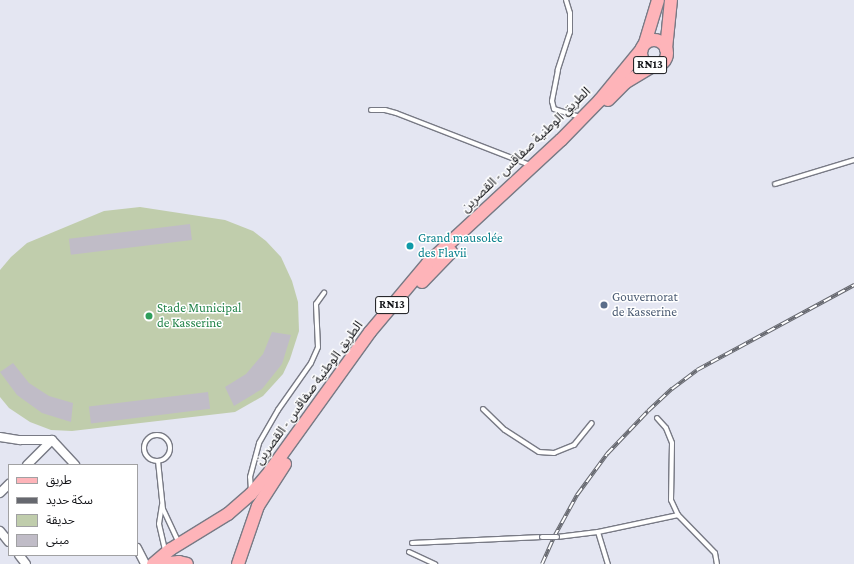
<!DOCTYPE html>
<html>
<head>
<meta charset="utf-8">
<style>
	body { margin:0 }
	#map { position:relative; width:854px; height:564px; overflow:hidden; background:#e4e6f2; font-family:"Crimson Pro","Noto Sans Arabic",serif }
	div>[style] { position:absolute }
	.green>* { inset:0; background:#c0cdac }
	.building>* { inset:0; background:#c0bcc7; transform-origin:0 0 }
	.roads { filter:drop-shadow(1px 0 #787a85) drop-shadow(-1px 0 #787a85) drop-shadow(0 1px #787a85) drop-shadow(0 -1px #787a85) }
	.service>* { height:4px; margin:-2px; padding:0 2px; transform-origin:2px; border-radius:2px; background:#fff }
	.service>.ring { margin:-2px; padding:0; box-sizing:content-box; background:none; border:4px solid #fff; border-radius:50% }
	.minor>* { height:8px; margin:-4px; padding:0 4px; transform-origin:4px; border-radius:4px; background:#fff }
	.primary>* { height:12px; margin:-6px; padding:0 6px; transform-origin:6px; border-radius:6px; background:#feb4b9 }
	.primary>.ring { margin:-6px; padding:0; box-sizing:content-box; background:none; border:12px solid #feb4b9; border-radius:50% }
	.rail>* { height:4px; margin-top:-2px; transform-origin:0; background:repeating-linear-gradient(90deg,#fff 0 8px,#66686f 0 16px); box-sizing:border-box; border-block:1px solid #66686f }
	.bridges { filter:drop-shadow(1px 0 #787a85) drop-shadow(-1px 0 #787a85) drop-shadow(0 1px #787a85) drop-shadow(0 -1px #787a85) }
	.service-bridge>* { height:4px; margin:-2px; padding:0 2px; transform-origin:2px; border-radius:2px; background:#fff }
	.dots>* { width:11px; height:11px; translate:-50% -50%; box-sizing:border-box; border:2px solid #fff; border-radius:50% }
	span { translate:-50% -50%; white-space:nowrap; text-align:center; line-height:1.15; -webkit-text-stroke:3px #fff; paint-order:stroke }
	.shield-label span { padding:1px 3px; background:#fff; border:1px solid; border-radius:3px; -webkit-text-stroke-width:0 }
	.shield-label { font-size:12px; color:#131418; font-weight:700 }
	.street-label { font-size:13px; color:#131418 }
	.culture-label { font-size:13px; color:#0d838f }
	.left { translate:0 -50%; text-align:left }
	.service-label { font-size:13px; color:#4e5e75 }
	.leisure-label { font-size:13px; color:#27864d }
	.legend { position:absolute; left:8px; top:464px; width:130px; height:92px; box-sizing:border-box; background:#fff; border:1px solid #a1a1a3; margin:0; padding:5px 7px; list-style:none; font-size:12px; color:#131418 }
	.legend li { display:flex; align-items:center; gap:8px; height:20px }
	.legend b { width:20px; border:1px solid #a1a1a3 }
</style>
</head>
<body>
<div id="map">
	<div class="green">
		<div style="clip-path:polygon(140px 207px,225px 220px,253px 231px,266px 241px,281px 257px,292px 281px,298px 302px,299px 331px,290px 359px,283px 374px,263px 396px,235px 412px,72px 431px,51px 430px,30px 422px,9px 408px,0 397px,0 270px,11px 257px,27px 243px,104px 211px)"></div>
	</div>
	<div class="building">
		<div style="left:190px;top:224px;width:16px;height:122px;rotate:83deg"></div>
		<div style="clip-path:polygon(272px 332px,291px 335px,282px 364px,262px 389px,234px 406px,225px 387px,246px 374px,263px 354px)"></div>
		<div style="clip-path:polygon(13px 363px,29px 383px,49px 396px,73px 403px,71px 422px,42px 413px,17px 395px,0 372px)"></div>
		<div style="left:208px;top:392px;width:17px;height:120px;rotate:83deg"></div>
	</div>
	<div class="roads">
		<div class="service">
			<div style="left:566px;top:0;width:14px;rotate:73deg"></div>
			<div style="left:570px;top:13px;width:19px;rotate:90deg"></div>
			<div style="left:570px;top:32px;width:40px;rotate:108deg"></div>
			<div style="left:558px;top:70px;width:32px;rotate:101deg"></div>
			<div style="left:552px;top:101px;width:8px;rotate:76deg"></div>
			<div style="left:554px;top:109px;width:27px;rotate:17deg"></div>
			<div style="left:371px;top:110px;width:14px"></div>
			<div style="left:385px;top:110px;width:11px;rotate:15deg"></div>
			<div style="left:396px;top:113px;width:144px;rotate:21.2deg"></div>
			<div style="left:775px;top:184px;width:83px;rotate:-16.9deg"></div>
			<div style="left:483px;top:409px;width:30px;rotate:44deg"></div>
			<div style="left:505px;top:430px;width:40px;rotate:32.9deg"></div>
			<div style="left:539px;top:452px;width:15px;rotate:4deg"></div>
			<div style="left:554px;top:453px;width:22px;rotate:-22deg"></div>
			<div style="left:574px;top:445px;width:28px;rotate:-51deg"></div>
			<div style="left:657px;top:418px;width:13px;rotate:48deg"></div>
			<div style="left:666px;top:428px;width:16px;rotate:68deg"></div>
			<div style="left:672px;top:443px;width:57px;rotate:91deg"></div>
			<div style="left:671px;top:500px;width:17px;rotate:65deg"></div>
			<div style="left:678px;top:515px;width:53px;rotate:45.8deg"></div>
			<div style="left:715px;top:553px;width:11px;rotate:80deg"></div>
			<div class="ring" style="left:144px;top:435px;width:22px;height:22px"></div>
			<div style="left:158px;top:461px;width:48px;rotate:84.1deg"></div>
			<div style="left:163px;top:509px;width:38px;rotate:65deg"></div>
			<div style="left:251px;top:490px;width:13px;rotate:-94deg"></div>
			<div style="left:250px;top:477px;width:35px;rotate:-75deg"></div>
			<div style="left:259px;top:443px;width:38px;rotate:-60deg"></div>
			<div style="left:278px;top:410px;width:57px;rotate:-54.9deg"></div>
			<div style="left:311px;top:363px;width:17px;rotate:-66deg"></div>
			<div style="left:318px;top:347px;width:43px;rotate:-92.7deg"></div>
			<div style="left:316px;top:304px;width:14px;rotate:-54deg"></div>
			<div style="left:162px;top:505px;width:19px;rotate:99deg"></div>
			<div style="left:159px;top:524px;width:28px;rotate:77deg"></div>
			<div style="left:598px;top:532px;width:34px;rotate:73deg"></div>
			<div style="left:557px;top:537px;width:41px;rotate:-7deg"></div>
			<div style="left:598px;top:532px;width:82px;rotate:-12deg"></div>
			<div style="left:412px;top:543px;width:130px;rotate:-2.6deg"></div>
			<div style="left:409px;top:552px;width:29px;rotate:25deg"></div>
		</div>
		<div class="minor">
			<div style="left:0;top:437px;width:20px;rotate:9deg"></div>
			<div style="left:20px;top:440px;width:32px"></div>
			<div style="left:52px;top:440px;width:34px;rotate:47deg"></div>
			<div style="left:27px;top:465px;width:35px;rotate:-45deg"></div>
			<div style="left:0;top:493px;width:13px;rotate:-45deg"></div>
			<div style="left:0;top:531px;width:14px;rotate:51deg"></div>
			<div style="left:137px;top:548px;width:18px;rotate:63deg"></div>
			<div style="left:19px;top:555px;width:11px;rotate:52deg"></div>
		</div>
		<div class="primary">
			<div class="ring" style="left:641px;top:40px;width:14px;height:14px"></div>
			<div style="left:645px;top:43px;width:45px;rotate:-73.2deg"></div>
			<div style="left:666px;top:49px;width:49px;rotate:-84.2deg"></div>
			<div style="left:608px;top:100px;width:25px;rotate:-45deg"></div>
			<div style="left:626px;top:82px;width:31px;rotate:-31deg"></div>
			<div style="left:422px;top:282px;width:42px;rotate:-46deg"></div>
			<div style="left:153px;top:564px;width:23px;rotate:-40deg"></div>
			<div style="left:171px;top:549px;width:67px;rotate:-31.6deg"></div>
			<div style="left:228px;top:514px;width:30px;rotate:-41deg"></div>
			<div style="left:251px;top:494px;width:30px;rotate:-50deg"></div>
			<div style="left:270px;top:471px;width:171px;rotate:-54.3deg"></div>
			<div style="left:370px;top:332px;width:90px;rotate:-50deg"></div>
			<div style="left:428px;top:263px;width:181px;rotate:-42.8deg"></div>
			<div style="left:561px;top:140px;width:56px;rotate:-45.7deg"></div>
			<div style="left:600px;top:100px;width:65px;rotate:-50.6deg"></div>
			<div style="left:160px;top:564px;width:19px;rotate:-6deg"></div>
			<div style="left:179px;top:562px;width:8px;rotate:14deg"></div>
			<div style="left:238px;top:564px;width:61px;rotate:-71deg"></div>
			<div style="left:258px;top:506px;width:50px;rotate:-57.3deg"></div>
		</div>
	</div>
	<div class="rail">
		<div style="left:542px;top:564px;width:30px;rotate:-66deg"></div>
		<div style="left:554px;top:537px;width:48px;rotate:-61.3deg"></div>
		<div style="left:577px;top:495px;width:51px;rotate:-53.8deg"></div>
		<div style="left:607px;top:454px;width:59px;rotate:-46.4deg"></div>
		<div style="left:648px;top:411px;width:33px;rotate:-43deg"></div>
		<div style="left:672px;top:389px;width:31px;rotate:-37deg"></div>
		<div style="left:697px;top:370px;width:179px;rotate:-28.4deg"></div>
	</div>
	<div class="bridges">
		<div class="service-bridge">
			<div style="left:542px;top:537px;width:15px"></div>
		</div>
	</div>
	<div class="dots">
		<div style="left:410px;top:246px;background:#0f9aa8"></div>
		<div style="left:604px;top:305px;background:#5c6f8a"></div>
		<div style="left:149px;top:316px;background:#2e9e5b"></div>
	</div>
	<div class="shield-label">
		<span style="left:650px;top:65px">RN13</span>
		<span style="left:392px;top:305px">RN13</span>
	</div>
	<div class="street-label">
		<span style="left:526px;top:150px;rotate:-44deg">الطريق الوطنية صفاقس - القصرين</span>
		<span style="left:309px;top:393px;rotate:-54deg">الطريق الوطنية صفاقس - القصرين</span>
	</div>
	<div class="culture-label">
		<span class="left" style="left:418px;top:246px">Grand mausolée<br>des Flavii</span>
	</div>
	<div class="service-label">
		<span class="left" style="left:612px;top:305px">Gouvernorat<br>de Kasserine</span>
	</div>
	<div class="leisure-label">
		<span class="left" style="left:157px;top:316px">Stade Municipal<br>de Kasserine</span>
	</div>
	<ul class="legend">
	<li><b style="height:5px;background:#feb4b9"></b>طريق</li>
	<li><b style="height:5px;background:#66686f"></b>سكة حديد</li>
	<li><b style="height:11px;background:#c0cdac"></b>حديقة</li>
	<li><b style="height:11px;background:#c0bcc7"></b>مبنى</li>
	</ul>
</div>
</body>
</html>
